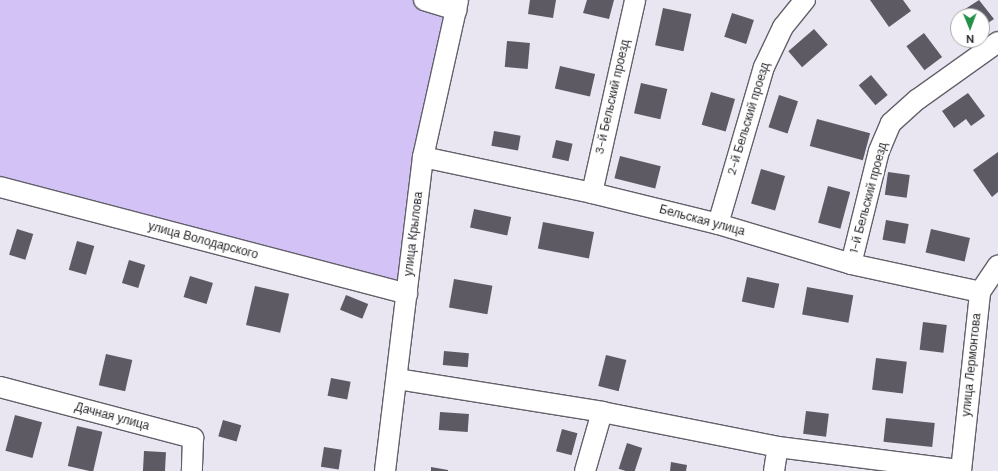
<!DOCTYPE html>
<html>
<head>
<meta charset="utf-8">
<style>
	body { margin:0 }
	#map { position:relative; width:998px; height:471px; overflow:hidden; background:#e9e6f1; font-family:"DM Sans",sans-serif }
	div>[style] { position:absolute }
	.green>* { inset:0; background:#d2c2f5 }
	.building>* { inset:0; background:#5d5a64; transform-origin:0 0 }
	.roads { filter:drop-shadow(1px 0 #63606a) drop-shadow(-1px 0 #63606a) drop-shadow(0 1px #63606a) drop-shadow(0 -1px #63606a) }
	.minor>* { height:20px; margin:-10px; padding:0 10px; transform-origin:10px; border-radius:10px; background:#fff }
	span { translate:-50% -50%; white-space:nowrap; text-align:center; line-height:1.15; -webkit-text-stroke:4px #fff; paint-order:stroke }
	.street-label { font-size:12px; color:#2a292d }
	.north { position:absolute; left:950px; top:8px; width:40px; height:40px; box-sizing:border-box; background:#fff; border:1px solid #aaa9ab; border-radius:50%; rotate:179deg; font-size:11px; font-weight:700; line-height:16px; text-align:center; color:#2a292d }
	.north::after { content:''; display:block; margin:auto; width:14px; height:18px; background:#259048; clip-path:polygon(50% 0,100% 100%,50% 72%,0 100%) }
</style>
</head>
<body>
<div id="map">
	<div class="green">
		<div style="clip-path:polygon(0 0,424px 0,456px 10px,407px 294px,0 187px)"></div>
	</div>
	<div class="building">
		<div style="clip-path:polygon(530px 0,556px 0,553px 18px,528px 14px)"></div>
		<div style="clip-path:polygon(587px 0,614px 0,609px 19px,583px 13px)"></div>
		<div style="clip-path:polygon(870px 0,903px 0,911px 11px,889px 27px)"></div>
		<div style="clip-path:polygon(979px 0,994px 19px,982px 27px,982px 16px,961px 16px,959px 13px)"></div>
		<div style="left:663px;top:8px;width:29px;height:38px;rotate:12deg"></div>
		<div style="left:732px;top:13px;width:23px;height:25px;rotate:18deg"></div>
		<div style="left:814px;top:29px;width:21px;height:34px;rotate:49deg"></div>
		<div style="left:924px;top:33px;width:30px;height:22px;rotate:53deg"></div>
		<div style="left:507px;top:41px;width:23px;height:26px;rotate:5deg"></div>
		<div style="left:560px;top:66px;width:36px;height:23px;rotate:13deg"></div>
		<div style="left:871px;top:75px;width:26px;height:16px;rotate:50deg"></div>
		<div style="left:641px;top:83px;width:27px;height:31px;rotate:13deg"></div>
		<div style="left:711px;top:92px;width:25px;height:34px;rotate:16deg"></div>
		<div style="clip-path:polygon(968px 93px,985px 116px,971px 126px,966px 119px,954px 128px,942px 111px)"></div>
		<div style="left:779px;top:95px;width:20px;height:34px;rotate:18deg"></div>
		<div style="left:817px;top:119px;width:55px;height:28px;rotate:15deg"></div>
		<div style="left:494px;top:131px;width:27px;height:15px;rotate:10deg"></div>
		<div style="left:556px;top:140px;width:17px;height:18px;rotate:13deg"></div>
		<div style="clip-path:polygon(998px 152px,998px 192px,992px 197px,973px 170px)"></div>
		<div style="left:620px;top:156px;width:42px;height:23px;rotate:14deg"></div>
		<div style="left:761px;top:169px;width:25px;height:36px;rotate:16deg"></div>
		<div style="left:888px;top:172px;width:22px;height:23px;rotate:8deg"></div>
		<div style="left:828px;top:186px;width:23px;height:38px;rotate:15deg"></div>
		<div style="left:474px;top:209px;width:38px;height:19px;rotate:12deg"></div>
		<div style="left:886px;top:220px;width:23px;height:20px;rotate:10deg"></div>
		<div style="left:543px;top:222px;width:52px;height:27px;rotate:11deg"></div>
		<div style="left:17px;top:229px;width:17px;height:27px;rotate:17deg"></div>
		<div style="left:931px;top:229px;width:40px;height:24px;rotate:13deg"></div>
		<div style="left:77px;top:241px;width:18px;height:30px;rotate:16deg"></div>
		<div style="left:129px;top:260px;width:17px;height:24px;rotate:17deg"></div>
		<div style="left:190px;top:276px;width:24px;height:22px;rotate:17deg"></div>
		<div style="left:747px;top:277px;width:33px;height:25px;rotate:12deg"></div>
		<div style="left:454px;top:279px;width:39px;height:29px;rotate:10deg"></div>
		<div style="left:255px;top:286px;width:35px;height:40px;rotate:13deg"></div>
		<div style="left:807px;top:287px;width:47px;height:28px;rotate:10deg"></div>
		<div style="left:346px;top:295px;width:24px;height:16px;rotate:22deg"></div>
		<div style="left:923px;top:322px;width:24px;height:28px;rotate:7deg"></div>
		<div style="left:444px;top:351px;width:25px;height:14px;rotate:5deg"></div>
		<div style="left:106px;top:354px;width:27px;height:32px;rotate:13deg"></div>
		<div style="left:606px;top:355px;width:21px;height:32px;rotate:14deg"></div>
		<div style="left:876px;top:358px;width:31px;height:32px;rotate:7deg"></div>
		<div style="left:331px;top:378px;width:20px;height:18px;rotate:11deg"></div>
		<div style="left:806px;top:411px;width:23px;height:23px;rotate:7deg"></div>
		<div style="left:440px;top:412px;width:29px;height:18px;rotate:4deg"></div>
		<div style="left:15px;top:415px;width:28px;height:37px;rotate:15deg"></div>
		<div style="left:886px;top:418px;width:49px;height:24px;rotate:6deg"></div>
		<div style="left:223px;top:420px;width:19px;height:17px;rotate:16deg"></div>
		<div style="left:77px;top:426px;width:26px;height:41px;rotate:13deg"></div>
		<div style="left:562px;top:429px;width:16px;height:23px;rotate:15deg"></div>
		<div style="left:627px;top:443px;width:16px;height:27px;rotate:18deg"></div>
		<div style="left:324px;top:447px;width:18px;height:20px;rotate:9deg"></div>
		<div style="left:144px;top:451px;width:22px;height:20px;rotate:3deg"></div>
		<div style="clip-path:polygon(671px 462px,687px 465px,686px 471px,670px 471px)"></div>
		<div style="clip-path:polygon(431px 467px,448px 470px,448px 471px,431px 471px)"></div>
	</div>
	<div class="roads">
		<div class="minor">
			<div style="left:424px;top:0;width:34px;rotate:17deg"></div>
			<div style="left:423px;top:157px;width:173px;rotate:12deg"></div>
			<div style="left:592px;top:193px;width:130px;rotate:13.8deg"></div>
			<div style="left:718px;top:224px;width:139px;rotate:16.7deg"></div>
			<div style="left:851px;top:264px;width:132px;rotate:12.2deg"></div>
			<div style="left:0;top:187px;width:421px;rotate:14.7deg"></div>
			<div style="left:592px;top:193px;width:198px;rotate:-77.4deg"></div>
			<div style="left:718px;top:224px;width:164px;rotate:-73.7deg"></div>
			<div style="left:764px;top:67px;width:44px;rotate:-64.6deg"></div>
			<div style="left:783px;top:27px;width:35px;rotate:-51deg"></div>
			<div style="left:851px;top:264px;width:116px;rotate:-76.1deg"></div>
			<div style="left:879px;top:151px;width:30px;rotate:-67deg"></div>
			<div style="left:891px;top:123px;width:36px;rotate:-42deg"></div>
			<div style="left:918px;top:99px;width:98px;rotate:-35.5deg"></div>
			<div style="left:397px;top:379px;width:208px;rotate:9.1deg"></div>
			<div style="left:602px;top:412px;width:179px;rotate:11.2deg"></div>
			<div style="left:778px;top:447px;width:184px;rotate:7.2deg"></div>
			<div style="left:0;top:387px;width:200px;rotate:14.8deg"></div>
			<div style="left:193px;top:438px;width:33px;rotate:92deg"></div>
			<div style="left:385px;top:471px;width:316px;rotate:-83.1deg"></div>
			<div style="left:423px;top:157px;width:161px;rotate:-77.4deg"></div>
			<div style="left:585px;top:471px;width:61px;rotate:-73.9deg"></div>
			<div style="left:774px;top:471px;width:24px;rotate:-81deg"></div>
			<div style="left:961px;top:471px;width:180px;rotate:-83.9deg"></div>
			<div style="left:980px;top:292px;width:32px;rotate:-56deg"></div>
		</div>
	</div>
	<div class="street-label">
		<span style="left:613px;top:97px;rotate:-77deg">3-й Бельский проезд</span>
		<span style="left:749px;top:119px;rotate:-73deg">2-й Бельский проезд</span>
		<span style="left:869px;top:198px;rotate:-75deg">1-й Бельский проезд</span>
		<span style="left:702px;top:221px;rotate:15deg">Бельская улица</span>
		<span style="left:414px;top:234px;rotate:-83deg">улица Крылова</span>
		<span style="left:203px;top:241px;rotate:15deg">улица Володарского</span>
		<span style="left:972px;top:365px;rotate:-84deg">улица Лермонтова</span>
		<span style="left:112px;top:417px;rotate:15deg">Дачная улица</span>
	</div>
	<div class="north">N</div>
</div>
</body>
</html>
